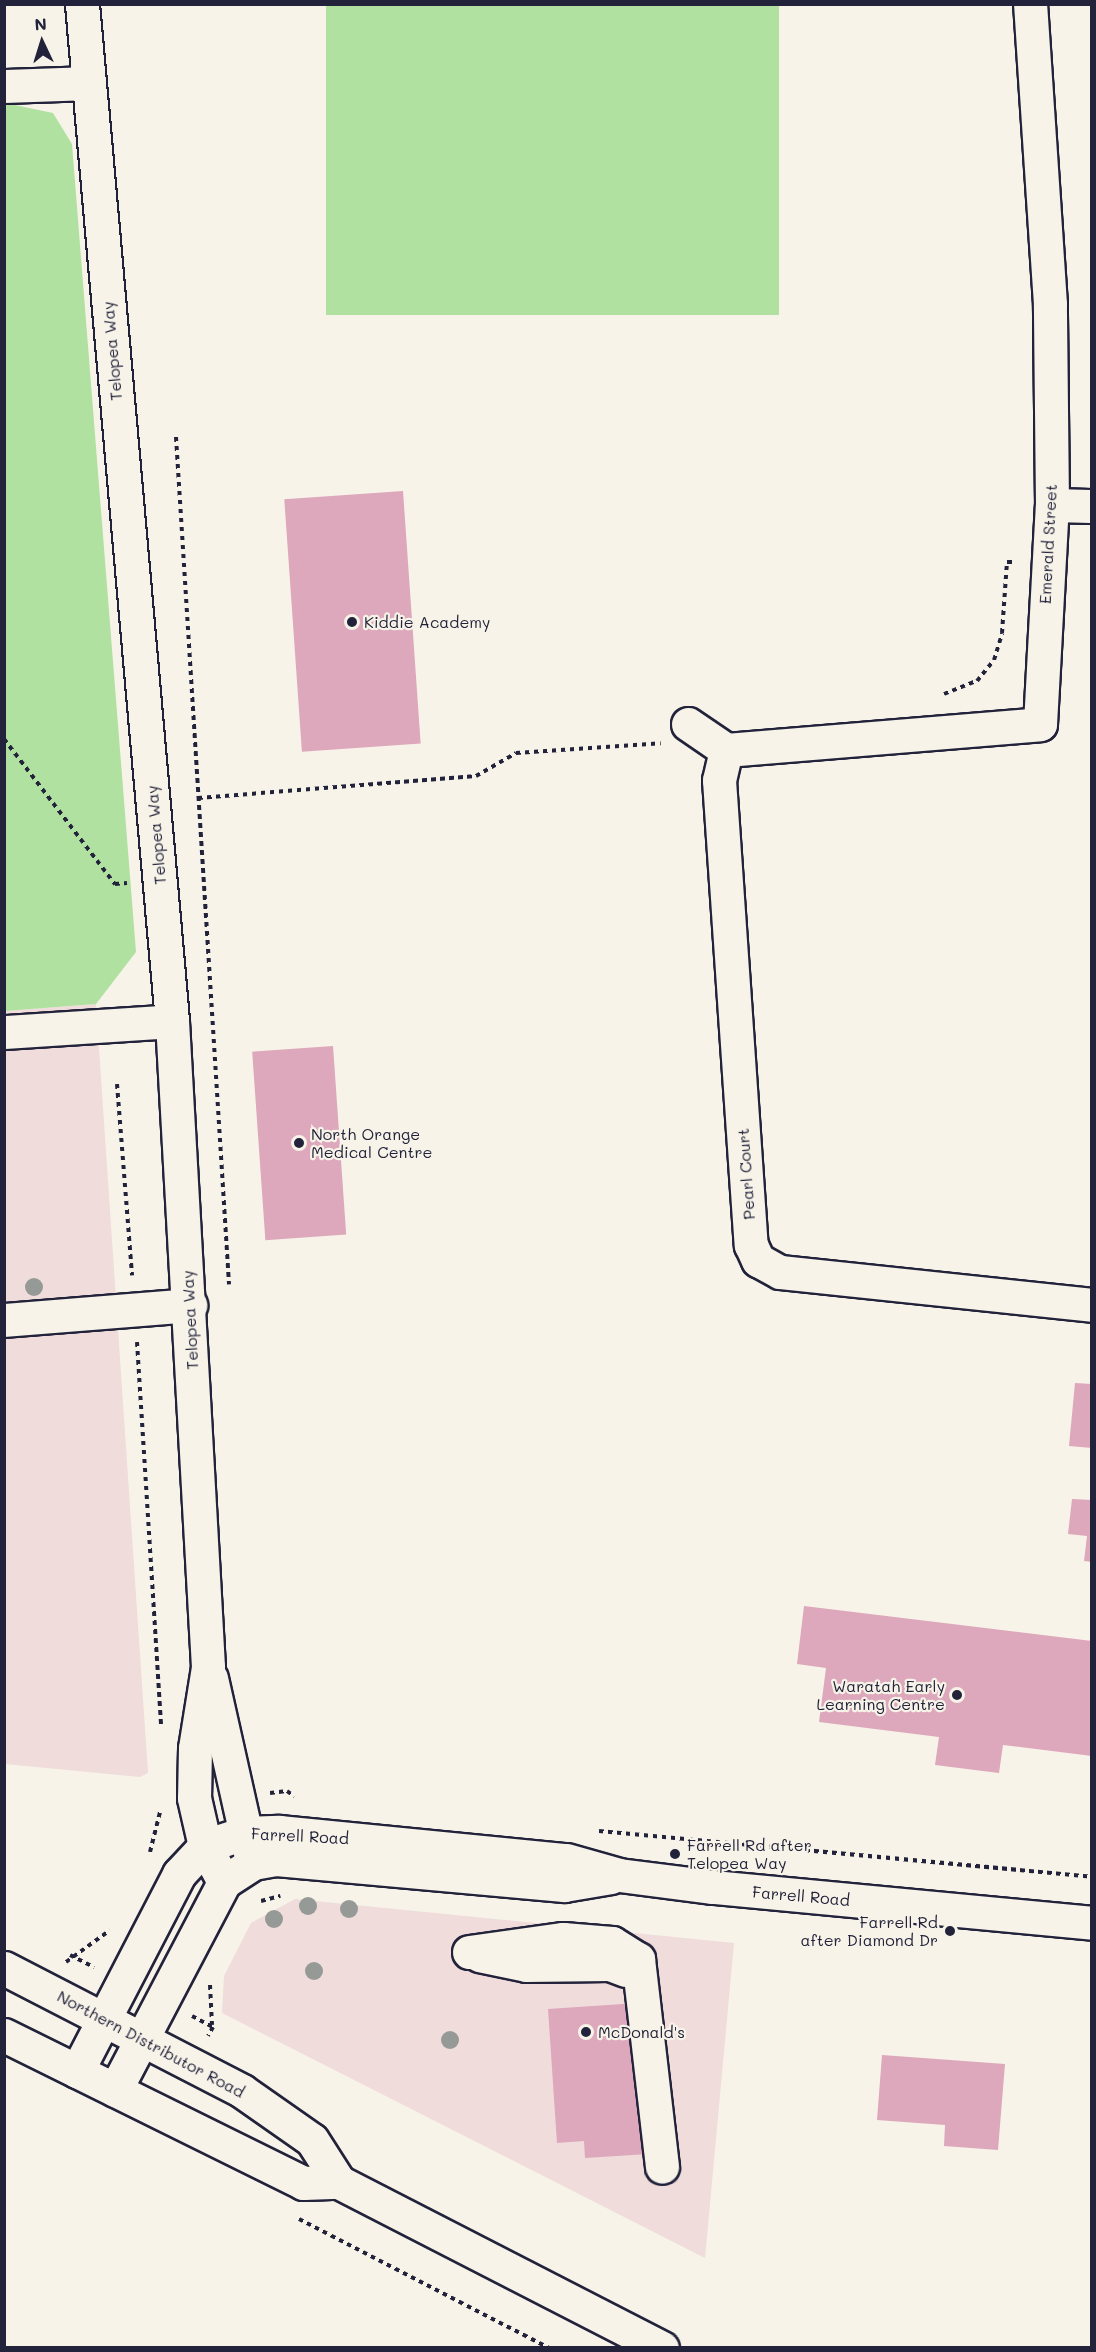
<!DOCTYPE html>
<html>
<head>
<meta charset="utf-8">
<style>
	body { margin:0 }
	#map { position:relative; width:1096px; height:2352px; overflow:hidden; background:#f7f3e8; font-family:Mali,sans-serif }
	div>[style] { position:absolute }
	.built>* { inset:0; background:#efdcdb }
	.green>* { inset:0; background:#b0e1a1; transform-origin:0 0 }
	.building>* { inset:0; background:#dda7bc; transform-origin:0 0 }
	.path>* { height:4px; margin-top:-2px; transform-origin:0; background:repeating-linear-gradient(90deg,#22223b 0 4.5px,transparent 0 9px) }
	.roads { filter:drop-shadow(2px 0 #22223b) drop-shadow(-2px 0 #22223b) drop-shadow(0 2px #22223b) drop-shadow(0 -2px #22223b) }
	.minor>* { height:33px; margin:-16.5px; padding:0 16.5px; transform-origin:16.5px; border-radius:16.5px; background:#f7f3e8 }
	.major>* { height:33px; margin:-16.5px; padding:0 16.5px; transform-origin:16.5px; border-radius:16.5px; background:#f7f3e8 }
	.trees>* { width:18px; height:18px; margin:-9px; border-radius:50%; background:#969a97 }
	.dots>* { width:16px; height:16px; translate:-50% -50%; box-sizing:border-box; border:3px solid #f7f3e8; border-radius:50% }
	span { translate:-50% -50%; white-space:nowrap; text-align:center; line-height:1.15; -webkit-text-stroke:4.5px #f7f3e8; paint-order:stroke }
	.street-label { font-size:16px; color:#22223b }
	.poi-label { font-size:16px; color:#22223b }
	.left { translate:0 -50%; text-align:left }
	.right { translate:-100% -50%; text-align:right }
	.frame { position:absolute; inset:0; border:6px solid #22223b; pointer-events:none }
	.north { position:absolute; left:12px; top:12px; width:60px; height:60px; -webkit-text-stroke:4px #f7f3e8; paint-order:stroke; rotate:356deg; font-size:16px; font-weight:700; line-height:24px; text-align:center; color:#22223b }
	.north::after { content:''; display:block; margin:auto; width:21px; height:27px; background:#22223b; clip-path:polygon(50% 0,100% 100%,50% 72%,0 100%) }
</style>
</head>
<body>
<div id="map">
	<div class="built">
		<div style="clip-path:polygon(96px 1004px,148px 1773px,140px 1777px,5px 1764px,5px 1011px)"></div>
		<div style="clip-path:polygon(295px 1899px,734px 1943px,705px 2258px,222px 2013px,224px 1976px,251px 1923px)"></div>
	</div>
	<div class="green">
		<div style="left:326px;top:5px;width:453px;height:310px"></div>
		<div style="clip-path:polygon(10px 104px,53px 113px,72px 144px,136px 952px,96px 1004px,5px 1011px,4px 106px)"></div>
	</div>
	<div class="building">
		<div style="left:403px;top:491px;width:253px;height:119px;rotate:86deg"></div>
		<div style="left:333px;top:1046px;width:189px;height:81px;rotate:86deg"></div>
		<div style="clip-path:polygon(1075px 1383px,1092px 1384px,1092px 1448px,1069px 1446px)"></div>
		<div style="clip-path:polygon(1072px 1499px,1092px 1500px,1092px 1562px,1084px 1561px,1087px 1536px,1068px 1534px)"></div>
		<div style="clip-path:polygon(804px 1606px,1092px 1641px,1092px 1756px,1003px 1745px,999px 1773px,935px 1765px,939px 1737px,819px 1722px,826px 1668px,797px 1664px)"></div>
		<div style="clip-path:polygon(638px 2003px,648px 2154px,585px 2158px,584px 2141px,557px 2143px,548px 2009px)"></div>
		<div style="clip-path:polygon(882px 2055px,1005px 2064px,998px 2150px,944px 2146px,945px 2125px,877px 2120px)"></div>
	</div>
	<div class="path">
		<div style="left:176px;top:437px;width:849px;rotate:86.42deg"></div>
		<div style="left:944px;top:694px;width:35px;rotate:-22deg"></div>
		<div style="left:977px;top:681px;width:27px;rotate:-51deg"></div>
		<div style="left:994px;top:660px;width:28px;rotate:-73deg"></div>
		<div style="left:1002px;top:633px;width:71px;rotate:-86deg"></div>
		<div style="left:1007px;top:562px;width:9px"></div>
		<div style="left:4px;top:739px;width:183px;rotate:52.6deg"></div>
		<div style="left:115px;top:884px;width:12px;rotate:-5deg"></div>
		<div style="left:198px;top:798px;width:279px;rotate:-4.5deg"></div>
		<div style="left:476px;top:776px;width:46px;rotate:-29.9deg"></div>
		<div style="left:516px;top:753px;width:145px;rotate:-3.9deg"></div>
		<div style="left:117px;top:1084px;width:192px;rotate:85.5deg"></div>
		<div style="left:137px;top:1342px;width:383px;rotate:86.4deg"></div>
		<div style="left:270px;top:1793px;width:17px;rotate:-7deg"></div>
		<div style="left:287px;top:1791px;width:9px;rotate:36deg"></div>
		<div style="left:599px;top:1831px;width:495px;rotate:5.3deg"></div>
		<div style="left:150px;top:1852px;width:41px;rotate:-76deg"></div>
		<div style="left:261px;top:1901px;width:20px;rotate:-15deg"></div>
		<div style="left:70px;top:1955px;width:27px;rotate:27deg"></div>
		<div style="left:66px;top:1962px;width:54px;rotate:-36deg"></div>
		<div style="left:210px;top:1985px;width:40px;rotate:87.1deg"></div>
		<div style="left:192px;top:2016px;width:24px;rotate:28deg"></div>
		<div style="left:213px;top:2027px;width:10px;rotate:119deg"></div>
		<div style="left:299px;top:2219px;width:281px;rotate:27.3deg"></div>
	</div>
	<div class="roads">
		<div class="minor">
			<div style="left:82px;top:4px;width:1021px;rotate:84.94deg"></div>
			<div style="left:172px;top:1021px;width:647px;rotate:86.81deg"></div>
			<div style="left:208px;top:1667px;width:82px;rotate:99.1deg"></div>
			<div style="left:195px;top:1748px;width:50px;rotate:91.1deg"></div>
			<div style="left:194px;top:1798px;width:49px;rotate:77.1deg"></div>
			<div style="left:205px;top:1846px;width:41px;rotate:62.2deg"></div>
			<div style="left:4px;top:86px;width:84px;rotate:-2deg"></div>
			<div style="left:1052px;top:505px;width:40px;rotate:1.4deg"></div>
			<div style="left:688px;top:724px;width:46px;rotate:34.4deg"></div>
			<div style="left:726px;top:750px;width:315px;rotate:-4.7deg"></div>
			<div style="left:1040px;top:724px;width:219px;rotate:-86.9deg"></div>
			<div style="left:1052px;top:505px;width:201px;rotate:-90.6deg"></div>
			<div style="left:1050px;top:304px;width:301px;rotate:-93.8deg"></div>
			<div style="left:726px;top:750px;width:31px;rotate:103deg"></div>
			<div style="left:719px;top:780px;width:466px;rotate:86.1deg"></div>
			<div style="left:751px;top:1245px;width:17px;rotate:65deg"></div>
			<div style="left:758px;top:1260px;width:25px;rotate:29deg"></div>
			<div style="left:780px;top:1272px;width:314px;rotate:6deg"></div>
			<div style="left:4px;top:1032px;width:168px;rotate:-3.7deg"></div>
			<div style="left:4px;top:1320px;width:187px;rotate:-4.6deg"></div>
			<div style="left:211px;top:1678px;width:179px;rotate:77.4deg"></div>
			<div style="left:469px;top:1952px;width:95px;rotate:-7.9deg"></div>
			<div style="left:563px;top:1939px;width:49px;rotate:4.7deg"></div>
			<div style="left:612px;top:1943px;width:31px;rotate:32deg"></div>
			<div style="left:638px;top:1959px;width:209px;rotate:83.4deg"></div>
			<div style="left:479px;top:1955px;width:48px;rotate:12deg"></div>
			<div style="left:526px;top:1965px;width:84px;rotate:-0.7deg"></div>
			<div style="left:610px;top:1964px;width:17px;rotate:21deg"></div>
			<div style="left:77px;top:2071px;width:222px;rotate:-62.6deg"></div>
			<div style="left:179px;top:1874px;width:38px;rotate:-47deg"></div>
			<div style="left:205px;top:1846px;width:41px;rotate:-18.4deg"></div>
			<div style="left:244px;top:1833px;width:35px;rotate:-2deg"></div>
			<div style="left:279px;top:1832px;width:288px;rotate:5.6deg"></div>
			<div style="left:566px;top:1860px;width:55px;rotate:15.8deg"></div>
			<div style="left:619px;top:1875px;width:95px;rotate:7.3deg"></div>
			<div style="left:713px;top:1887px;width:381px;rotate:5.4deg"></div>
			<div style="left:115px;top:2090px;width:235px;rotate:-62.3deg"></div>
			<div style="left:224px;top:1882px;width:35px;rotate:-33deg"></div>
			<div style="left:253px;top:1863px;width:23px;rotate:-10deg"></div>
			<div style="left:276px;top:1859px;width:289px;rotate:5.2deg"></div>
			<div style="left:564px;top:1885px;width:48px;rotate:-9.7deg"></div>
		</div>
		<div class="major">
			<div style="left:4px;top:1968px;width:268px;rotate:27.3deg"></div>
			<div style="left:242px;top:2091px;width:85px;rotate:35deg"></div>
			<div style="left:312px;top:2140px;width:50px;rotate:57.3deg"></div>
			<div style="left:4px;top:2035px;width:334px;rotate:26.3deg"></div>
			<div style="left:303px;top:2183px;width:36px;rotate:-2deg"></div>
			<div style="left:339px;top:2182px;width:363px;rotate:27.2deg"></div>
		</div>
	</div>
	<div class="trees">
		<div style="left:34px;top:1287px"></div>
		<div style="left:308px;top:1906px"></div>
		<div style="left:349px;top:1909px"></div>
		<div style="left:274px;top:1919px"></div>
		<div style="left:314px;top:1971px"></div>
		<div style="left:450px;top:2040px"></div>
	</div>
	<div class="dots">
		<div style="left:352px;top:622px;background:#22223b"></div>
		<div style="left:299px;top:1143px;background:#22223b"></div>
		<div style="left:957px;top:1695px;background:#22223b"></div>
		<div style="left:675px;top:1854px;background:#22223b"></div>
		<div style="left:950px;top:1931px;background:#22223b"></div>
		<div style="left:586px;top:2032px;background:#22223b"></div>
	</div>
	<div class="street-label">
		<span style="left:112px;top:351px;rotate:-95deg">Telopea Way</span>
		<span style="left:1048px;top:544px;rotate:-87deg">Emerald Street</span>
		<span style="left:156px;top:835px;rotate:-95deg">Telopea Way</span>
		<span style="left:746px;top:1174px;rotate:-94deg">Pearl Court</span>
		<span style="left:190px;top:1320px;rotate:-93deg">Telopea Way</span>
		<span style="left:300px;top:1836px;rotate:3deg">Farrell Road</span>
		<span style="left:801px;top:1896px;rotate:5deg">Farrell Road</span>
		<span style="left:151px;top:2044px;rotate:28deg">Northern Distributor Road</span>
	</div>
	<div class="poi-label">
		<span class="left" style="left:364px;top:622px">Kiddie Academy</span>
		<span class="left" style="left:311px;top:1143px">North Orange<br>Medical Centre</span>
		<span class="right" style="left:945px;top:1695px">Waratah Early<br>Learning Centre</span>
		<span class="left" style="left:687px;top:1854px">Farrell Rd after<br>Telopea Way</span>
		<span class="right" style="left:938px;top:1931px">Farrell Rd<br>after Diamond Dr</span>
		<span class="left" style="left:598px;top:2032px">McDonald's</span>
	</div>
	<div class="frame"></div>
	<div class="north">N</div>
</div>
</body>
</html>
